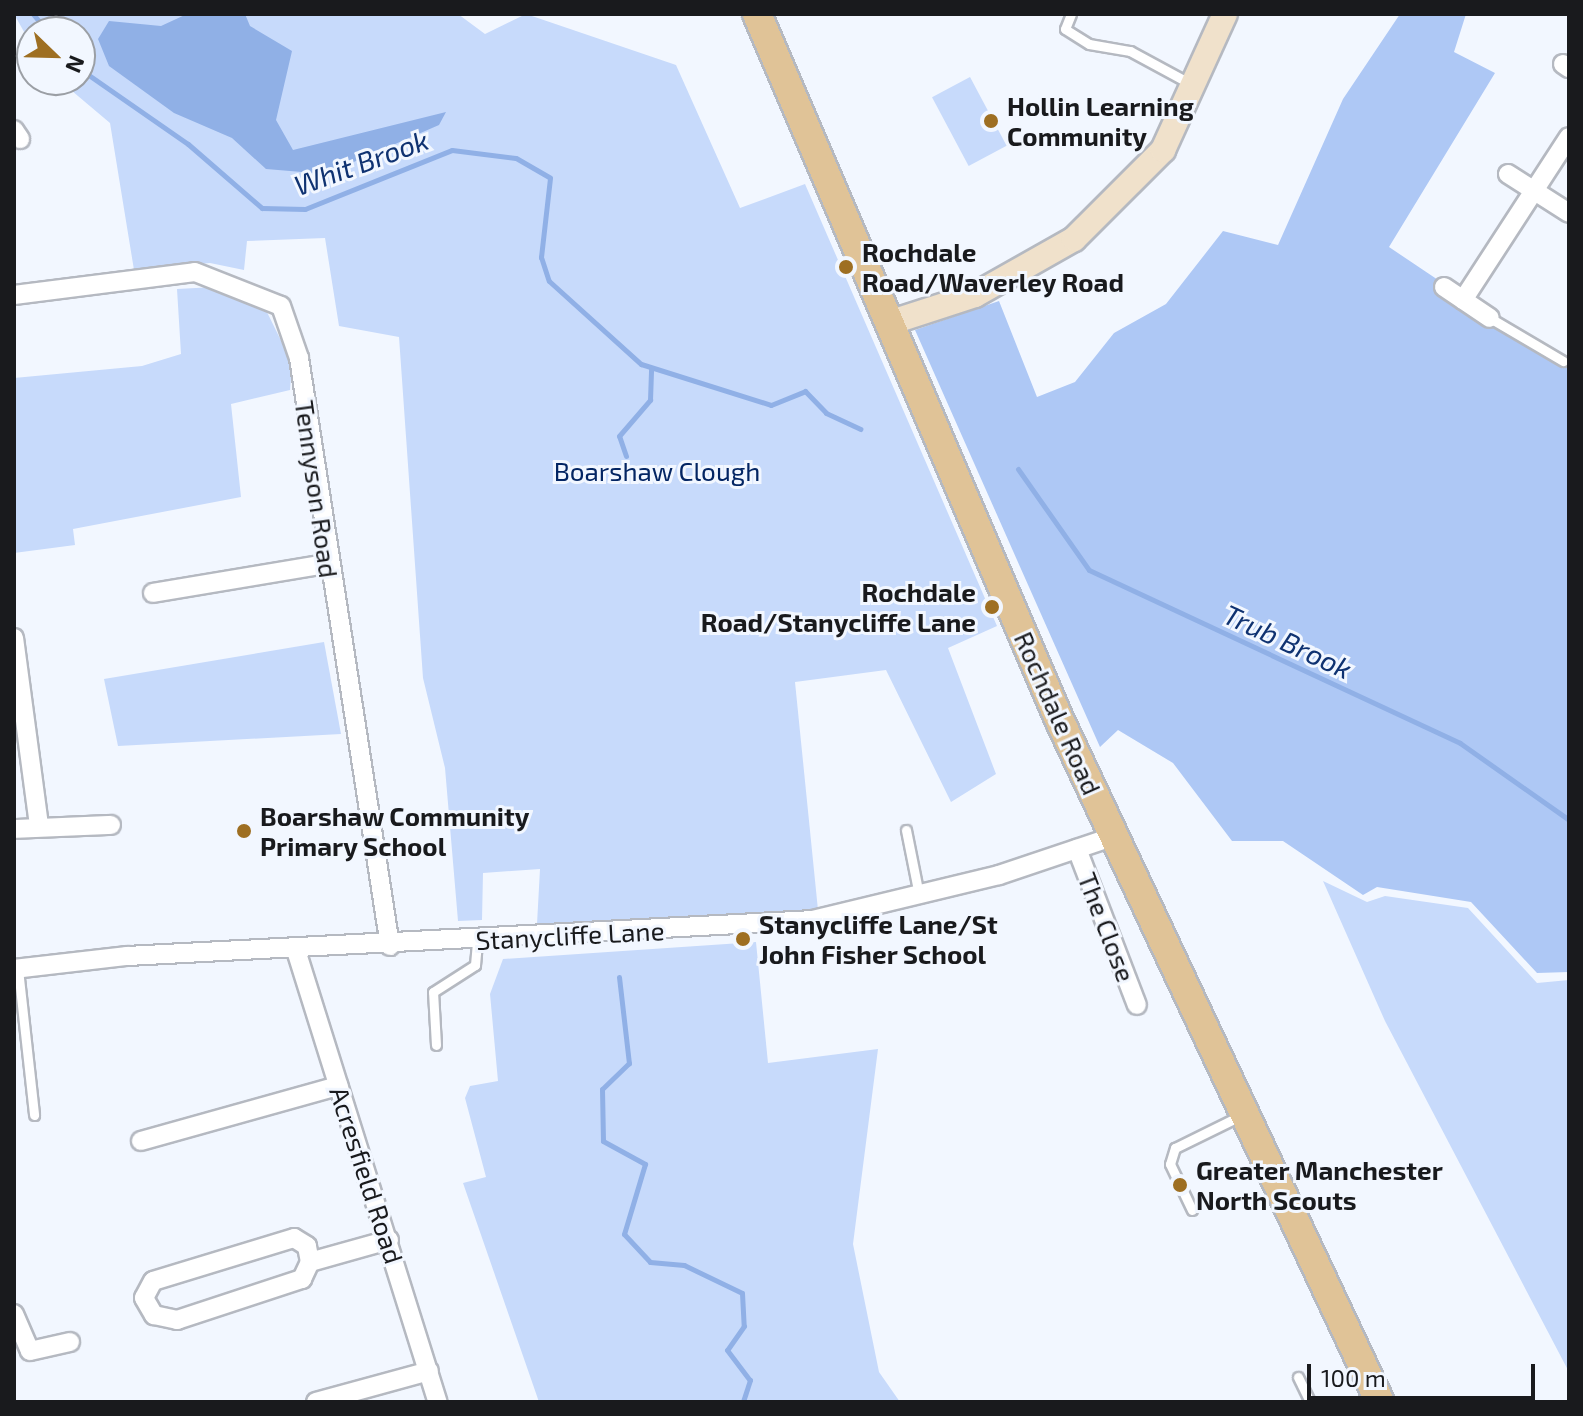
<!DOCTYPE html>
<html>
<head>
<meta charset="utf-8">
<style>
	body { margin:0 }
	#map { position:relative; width:1583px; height:1416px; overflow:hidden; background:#f2f7ff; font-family:"Exo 2",sans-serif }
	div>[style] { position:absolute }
	.green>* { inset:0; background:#c7dafb; transform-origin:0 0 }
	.forest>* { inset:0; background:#aec8f5 }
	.water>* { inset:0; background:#90b0e6 }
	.stream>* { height:5px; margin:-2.5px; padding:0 2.5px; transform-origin:2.5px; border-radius:2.5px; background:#90b0e6 }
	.roads { filter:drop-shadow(2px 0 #b5b9c1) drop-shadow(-2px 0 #b5b9c1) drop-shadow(0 2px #b5b9c1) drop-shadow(0 -2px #b5b9c1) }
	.lane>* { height:9px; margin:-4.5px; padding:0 4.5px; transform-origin:4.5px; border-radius:4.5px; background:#fff }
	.street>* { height:18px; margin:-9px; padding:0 9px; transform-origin:9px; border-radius:9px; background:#fff }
	.secondary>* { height:24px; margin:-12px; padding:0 12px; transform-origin:12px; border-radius:12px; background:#f0e1cb }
	.primary>* { height:28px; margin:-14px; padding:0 14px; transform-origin:14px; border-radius:14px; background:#e0c397 }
	.dots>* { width:22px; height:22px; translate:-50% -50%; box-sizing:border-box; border:4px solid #f2f7ff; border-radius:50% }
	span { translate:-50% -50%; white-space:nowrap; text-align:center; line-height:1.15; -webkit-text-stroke:6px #f2f7ff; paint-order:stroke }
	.poi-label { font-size:26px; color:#191a1d; font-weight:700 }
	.left { translate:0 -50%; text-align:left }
	.right { translate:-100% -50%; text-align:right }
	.park-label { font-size:26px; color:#032563 }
	.street-label { font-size:26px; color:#191a1d }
	.water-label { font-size:28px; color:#0f3271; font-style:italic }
	.frame { position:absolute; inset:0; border:16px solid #191a1d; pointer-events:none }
	.north { position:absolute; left:16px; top:16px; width:80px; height:80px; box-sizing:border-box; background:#f2f7ff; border:2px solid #9b9fa5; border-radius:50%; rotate:113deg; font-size:22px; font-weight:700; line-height:32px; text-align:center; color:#191a1d }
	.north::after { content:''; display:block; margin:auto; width:28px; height:36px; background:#9e6f22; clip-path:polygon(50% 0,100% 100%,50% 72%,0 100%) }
	.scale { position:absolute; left:1307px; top:1364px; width:228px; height:36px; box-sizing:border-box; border:4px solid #191a1d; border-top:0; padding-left:10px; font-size:24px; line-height:28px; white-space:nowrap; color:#191a1d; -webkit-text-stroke:6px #f2f7ff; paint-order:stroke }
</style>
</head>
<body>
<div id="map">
	<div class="green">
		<div style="clip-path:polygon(14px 14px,458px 14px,485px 34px,526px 14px,676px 65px,740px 208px,805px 184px,997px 626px,948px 648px,996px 774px,951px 802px,886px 670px,795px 682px,818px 910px,537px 924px,540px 869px,483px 873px,482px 920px,458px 921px,445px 768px,423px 678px,399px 337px,339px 326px,325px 238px,247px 241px,244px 270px,210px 263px,134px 270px,110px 123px,59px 80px,80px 80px,80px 32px,32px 32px,32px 46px)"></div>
		<div style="left:970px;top:77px;width:78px;height:43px;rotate:62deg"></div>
		<div style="clip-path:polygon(215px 287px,265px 308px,292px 363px,290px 390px,231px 404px,241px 497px,73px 529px,75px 545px,14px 553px,14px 378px,142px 366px,181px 354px,177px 289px)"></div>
		<div style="clip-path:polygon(324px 642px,341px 734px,118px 746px,104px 679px)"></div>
		<div style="clip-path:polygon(1323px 881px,1367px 902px,1385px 896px,1468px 908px,1537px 983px,1569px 980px,1569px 1372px,1385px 1021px)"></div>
		<div style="clip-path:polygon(756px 942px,768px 1063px,878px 1049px,853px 1244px,879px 1372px,900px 1402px,539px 1402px,463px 1183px,486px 1177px,465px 1098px,470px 1086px,498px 1081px,490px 994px,503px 959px)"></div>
	</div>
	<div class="forest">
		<div style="clip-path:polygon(1400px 14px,1466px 14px,1454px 52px,1495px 73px,1389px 247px,1569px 368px,1569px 972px,1537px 973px,1471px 902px,1377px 887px,1363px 895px,1283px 841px,1232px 841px,1173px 763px,1118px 730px,1100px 747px,915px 330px,999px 301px,1037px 397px,1075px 382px,1114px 333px,1166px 304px,1223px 231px,1278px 245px,1343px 99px)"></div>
	</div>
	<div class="water">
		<div style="clip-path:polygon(187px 14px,245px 14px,250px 26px,292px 51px,276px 120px,293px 150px,446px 112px,439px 125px,326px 174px,266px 169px,232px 138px,174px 113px,109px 66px,98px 39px,109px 21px,161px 26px)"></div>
	</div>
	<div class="stream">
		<div style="left:33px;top:14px;width:23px;rotate:50deg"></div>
		<div style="left:80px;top:69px;width:131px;rotate:34.8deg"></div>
		<div style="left:188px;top:144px;width:98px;rotate:40.9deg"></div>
		<div style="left:262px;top:208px;width:43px;rotate:1.3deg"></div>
		<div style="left:305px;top:209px;width:158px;rotate:-21.9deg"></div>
		<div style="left:452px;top:150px;width:64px;rotate:7.1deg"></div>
		<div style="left:516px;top:158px;width:39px;rotate:30deg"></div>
		<div style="left:550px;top:178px;width:80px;rotate:96.5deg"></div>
		<div style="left:541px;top:257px;width:25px;rotate:72deg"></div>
		<div style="left:549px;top:281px;width:124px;rotate:42.1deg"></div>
		<div style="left:641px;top:364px;width:136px;rotate:17.5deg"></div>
		<div style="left:771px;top:405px;width:37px;rotate:-22deg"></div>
		<div style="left:805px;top:391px;width:30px;rotate:46deg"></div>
		<div style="left:826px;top:413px;width:38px;rotate:25deg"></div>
		<div style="left:626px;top:456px;width:21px;rotate:-109deg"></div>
		<div style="left:619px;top:436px;width:48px;rotate:-49.3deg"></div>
		<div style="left:650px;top:400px;width:32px;rotate:-88deg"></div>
		<div style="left:1018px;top:469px;width:123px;rotate:54.9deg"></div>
		<div style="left:1089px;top:570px;width:409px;rotate:25deg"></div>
		<div style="left:1460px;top:743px;width:133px;rotate:35.2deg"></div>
		<div style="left:619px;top:977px;width:87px;rotate:83.4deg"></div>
		<div style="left:629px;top:1063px;width:37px;rotate:136deg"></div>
		<div style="left:602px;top:1089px;width:52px;rotate:88.9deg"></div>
		<div style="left:603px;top:1141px;width:48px;rotate:28.7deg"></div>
		<div style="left:645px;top:1164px;width:73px;rotate:106.7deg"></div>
		<div style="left:624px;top:1234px;width:38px;rotate:47deg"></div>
		<div style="left:650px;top:1262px;width:34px;rotate:5deg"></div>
		<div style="left:684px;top:1265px;width:64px;rotate:25.8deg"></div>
		<div style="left:742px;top:1293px;width:33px;rotate:87deg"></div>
		<div style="left:744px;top:1326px;width:29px;rotate:125deg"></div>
		<div style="left:727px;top:1350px;width:38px;rotate:53deg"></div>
		<div style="left:750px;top:1380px;width:23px;rotate:108deg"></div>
	</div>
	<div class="roads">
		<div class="lane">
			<div style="left:1071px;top:14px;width:16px;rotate:112deg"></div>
			<div style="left:1065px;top:29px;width:28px;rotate:32deg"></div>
			<div style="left:1089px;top:44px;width:42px;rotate:9.7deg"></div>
			<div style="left:1130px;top:51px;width:72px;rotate:28.4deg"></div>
			<div style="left:1490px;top:318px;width:85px;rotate:30.5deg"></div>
			<div style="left:906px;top:830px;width:66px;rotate:78.7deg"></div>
			<div style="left:18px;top:969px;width:147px;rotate:83.7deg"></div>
			<div style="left:436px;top:1045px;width:53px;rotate:-93.2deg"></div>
			<div style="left:433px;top:992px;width:50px;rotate:-32.7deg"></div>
			<div style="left:475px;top:965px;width:24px;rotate:-85deg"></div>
			<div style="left:1192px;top:1210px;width:51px;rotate:-115.6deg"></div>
			<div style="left:1170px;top:1164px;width:17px;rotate:-73deg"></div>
			<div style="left:1175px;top:1148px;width:75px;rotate:-26.2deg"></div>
			<div style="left:1298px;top:1377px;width:28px;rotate:64deg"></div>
		</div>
		<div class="street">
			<div style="left:1563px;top:64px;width:7px;rotate:34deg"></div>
			<div style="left:14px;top:130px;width:11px;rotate:56deg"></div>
			<div style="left:1508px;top:174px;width:72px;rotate:32.6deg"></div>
			<div style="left:1444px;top:287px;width:55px;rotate:34deg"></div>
			<div style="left:14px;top:295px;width:182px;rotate:-7.2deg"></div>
			<div style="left:195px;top:272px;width:92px;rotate:21.6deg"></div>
			<div style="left:281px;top:306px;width:55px;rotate:70.9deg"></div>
			<div style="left:299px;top:358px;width:595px;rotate:81.2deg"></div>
			<div style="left:1463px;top:300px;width:194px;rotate:-57deg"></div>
			<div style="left:153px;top:593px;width:176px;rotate:-9.5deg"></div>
			<div style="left:14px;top:638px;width:190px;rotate:82.4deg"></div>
			<div style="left:14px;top:829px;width:97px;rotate:-2.4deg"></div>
			<div style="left:1077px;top:849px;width:167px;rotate:69deg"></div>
			<div style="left:295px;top:947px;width:477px;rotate:72.6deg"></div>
			<div style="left:14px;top:969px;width:114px;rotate:-6.6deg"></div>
			<div style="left:127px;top:956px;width:687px;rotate:-3deg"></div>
			<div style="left:813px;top:920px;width:191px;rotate:-13.6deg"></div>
			<div style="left:999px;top:875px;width:122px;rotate:-18.6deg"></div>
			<div style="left:141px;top:1141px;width:205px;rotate:-15.6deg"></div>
			<div style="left:310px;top:1262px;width:16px;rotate:-101deg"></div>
			<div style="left:307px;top:1246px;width:15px;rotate:-148deg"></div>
			<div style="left:294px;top:1238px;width:147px;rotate:163deg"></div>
			<div style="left:153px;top:1281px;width:19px;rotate:118deg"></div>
			<div style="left:144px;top:1298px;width:20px;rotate:60deg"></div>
			<div style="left:154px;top:1315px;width:24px;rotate:12deg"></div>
			<div style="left:177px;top:1320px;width:132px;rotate:-18.2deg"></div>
			<div style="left:302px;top:1279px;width:19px;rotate:-65deg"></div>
			<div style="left:310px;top:1262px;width:82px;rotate:-15.6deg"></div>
			<div style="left:14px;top:1314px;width:40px;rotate:66.6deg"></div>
			<div style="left:30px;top:1351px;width:41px;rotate:-12.7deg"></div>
			<div style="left:316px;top:1402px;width:117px;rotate:-15.3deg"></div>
		</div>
		<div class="secondary">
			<div style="left:892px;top:322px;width:87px;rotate:-18deg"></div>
			<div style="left:975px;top:295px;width:114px;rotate:-29.5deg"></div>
			<div style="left:1074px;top:239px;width:126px;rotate:-45deg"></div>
			<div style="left:1163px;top:150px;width:149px;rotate:-65.5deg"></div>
		</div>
		<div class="primary">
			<div style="left:757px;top:14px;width:767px;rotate:66.81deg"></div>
			<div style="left:1059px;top:719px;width:755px;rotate:64.83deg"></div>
		</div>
	</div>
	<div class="dots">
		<div style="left:991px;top:121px;background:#9e6f22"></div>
		<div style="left:846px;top:267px;background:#9e6f22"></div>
		<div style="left:992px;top:607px;background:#9e6f22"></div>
		<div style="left:244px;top:831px;background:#9e6f22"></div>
		<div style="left:743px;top:939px;background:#9e6f22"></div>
		<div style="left:1180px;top:1185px;background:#9e6f22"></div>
	</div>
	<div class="poi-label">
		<span class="left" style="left:1007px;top:121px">Hollin Learning<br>Community</span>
		<span class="left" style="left:862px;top:267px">Rochdale<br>Road/Waverley Road</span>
		<span class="right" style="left:976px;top:607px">Rochdale<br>Road/Stanycliffe Lane</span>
		<span class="left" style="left:260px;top:831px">Boarshaw Community<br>Primary School</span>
		<span class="left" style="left:759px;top:939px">Stanycliffe Lane/St<br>John Fisher School</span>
		<span class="left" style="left:1196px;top:1185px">Greater Manchester<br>North Scouts</span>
	</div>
	<div class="park-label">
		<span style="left:657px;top:471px">Boarshaw Clough</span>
	</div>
	<div class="street-label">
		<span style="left:317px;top:489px;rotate:82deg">Tennyson Road</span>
		<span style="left:1058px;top:713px;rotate:66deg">Rochdale Road</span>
		<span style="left:1107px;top:927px;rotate:69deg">The Close</span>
		<span style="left:570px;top:935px;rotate:-3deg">Stanycliffe Lane</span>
		<span style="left:367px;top:1175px;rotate:72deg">Acresfield Road</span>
	</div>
	<div class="water-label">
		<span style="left:361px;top:162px;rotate:-20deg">Whit Brook</span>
		<span style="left:1288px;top:641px;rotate:25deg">Trub Brook</span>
	</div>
	<div class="frame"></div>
	<div class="north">N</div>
	<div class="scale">100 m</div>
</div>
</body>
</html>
